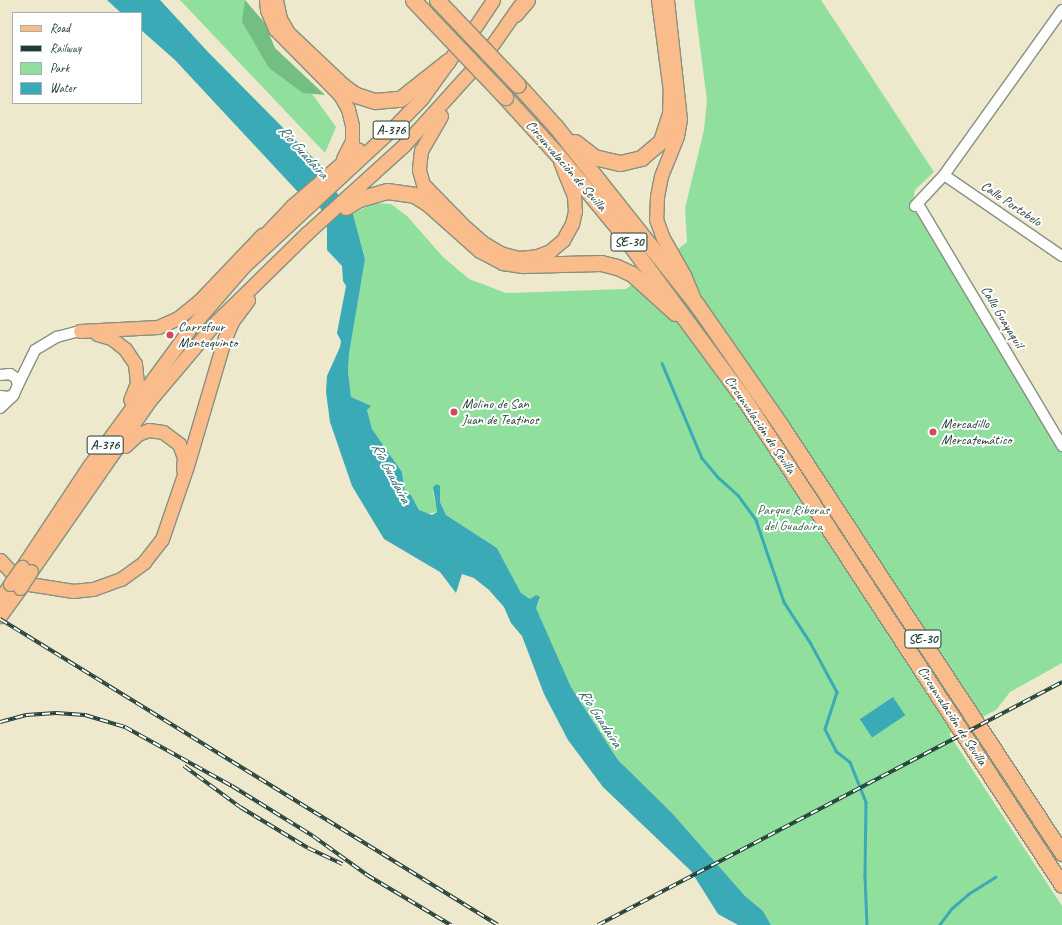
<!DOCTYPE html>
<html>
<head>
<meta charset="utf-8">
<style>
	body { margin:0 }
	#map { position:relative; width:1062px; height:925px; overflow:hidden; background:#eee8cd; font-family:Caveat,sans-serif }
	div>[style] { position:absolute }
	.green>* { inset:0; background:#90df9d }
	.forest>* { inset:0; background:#74be84 }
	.water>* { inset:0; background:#3aabb6; transform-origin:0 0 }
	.stream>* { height:2.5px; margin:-1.25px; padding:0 1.25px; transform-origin:1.25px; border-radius:1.25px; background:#3aabb6 }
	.roads { filter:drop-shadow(1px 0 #869280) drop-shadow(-1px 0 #869280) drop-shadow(0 1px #869280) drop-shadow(0 -1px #869280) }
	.minor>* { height:10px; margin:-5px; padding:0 5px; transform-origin:5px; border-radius:5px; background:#fff }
	.major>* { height:13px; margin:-6.5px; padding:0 6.5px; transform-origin:6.5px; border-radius:6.5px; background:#f9bc8a }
	.highway>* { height:15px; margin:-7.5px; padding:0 7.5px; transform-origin:7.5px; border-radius:7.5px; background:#f9bc8a }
	.rail>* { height:4px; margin-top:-2px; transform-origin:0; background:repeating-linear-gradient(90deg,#fff 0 8px,#1f3d34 0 16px); box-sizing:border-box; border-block:1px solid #1f3d34 }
	.bridges { filter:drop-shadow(1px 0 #869280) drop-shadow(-1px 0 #869280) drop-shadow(0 1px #869280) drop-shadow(0 -1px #869280) }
	.major-bridge>* { height:13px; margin:-6.5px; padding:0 6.5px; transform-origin:6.5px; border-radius:6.5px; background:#f9bc8a }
	.highway-bridge>* { height:15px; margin:-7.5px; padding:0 7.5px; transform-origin:7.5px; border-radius:7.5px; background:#f9bc8a }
	.dots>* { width:11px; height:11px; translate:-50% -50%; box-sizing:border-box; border:2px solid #fff; border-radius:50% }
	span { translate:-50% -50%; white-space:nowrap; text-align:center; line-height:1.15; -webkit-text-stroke:4px #fff; paint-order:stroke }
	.shield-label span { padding:1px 3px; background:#fff; border:1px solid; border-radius:3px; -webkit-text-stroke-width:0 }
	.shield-label { font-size:13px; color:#1f3d34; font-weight:700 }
	.street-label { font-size:14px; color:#1f3d34 }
	.poi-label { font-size:14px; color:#1f3d34 }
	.left { translate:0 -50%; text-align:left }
	.park-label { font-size:14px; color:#3b664e }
	.water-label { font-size:15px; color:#286462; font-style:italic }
	.legend { position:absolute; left:12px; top:12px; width:130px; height:92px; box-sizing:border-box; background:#fff; border:1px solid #a5b1ae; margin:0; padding:5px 7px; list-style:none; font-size:12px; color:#1f3d34 }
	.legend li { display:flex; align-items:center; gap:8px; height:20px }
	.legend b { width:20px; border:1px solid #a5b1ae }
</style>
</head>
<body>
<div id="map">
	<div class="green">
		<div style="clip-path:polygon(180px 0,245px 0,267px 51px,305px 84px,336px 127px,325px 153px)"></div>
		<div style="clip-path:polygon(694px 0,821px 0,934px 172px,915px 190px,912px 206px,1062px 453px,1062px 663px,1010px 692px,996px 710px,949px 734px,1062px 906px,1062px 925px,771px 925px,763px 911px,745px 896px,672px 813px,618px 760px,571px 687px,536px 608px,540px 599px,530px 599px,521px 593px,497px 548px,446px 515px,440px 502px,440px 486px,437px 484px,433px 492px,437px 512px,426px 514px,419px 510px,411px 495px,405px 492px,402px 472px,372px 429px,367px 410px,370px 406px,351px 398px,348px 371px,349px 354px,365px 258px,353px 214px,373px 203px,391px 204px,407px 216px,443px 257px,469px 279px,506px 293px,626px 289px,687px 242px,685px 208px,704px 130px,707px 100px)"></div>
	</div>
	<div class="forest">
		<div style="clip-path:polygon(245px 0,264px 22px,275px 48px,325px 95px,303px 93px,269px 68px,242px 22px)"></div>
	</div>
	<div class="water">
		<div style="clip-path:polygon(107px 0,160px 0,208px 52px,324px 169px,337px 193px,353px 214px,365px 259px,349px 354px,348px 371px,351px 397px,371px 406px,367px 410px,372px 429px,402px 472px,405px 492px,411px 495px,419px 510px,432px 515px,437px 512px,433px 487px,437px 484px,440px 486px,440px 502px,446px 515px,497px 548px,521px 593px,530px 599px,536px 595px,540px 597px,536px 608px,571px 687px,618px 760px,672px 813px,745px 896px,763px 911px,771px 925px,738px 925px,718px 914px,691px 871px,603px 787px,568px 740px,544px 694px,522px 636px,511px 623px,504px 607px,489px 590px,474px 578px,462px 574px,456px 593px,440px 572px,384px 539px,352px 486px,330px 422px,326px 392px,327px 376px,340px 347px,341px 341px,337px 333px,346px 286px,343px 281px,342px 266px,327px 250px,327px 220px,318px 204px,297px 191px,175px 60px,141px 30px,141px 13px,121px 13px)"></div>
		<div style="left:893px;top:697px;width:22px;height:40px;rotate:56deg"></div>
	</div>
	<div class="stream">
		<div style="left:662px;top:363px;width:103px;rotate:67.2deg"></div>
		<div style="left:702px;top:458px;width:26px;rotate:50deg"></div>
		<div style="left:719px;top:478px;width:25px;rotate:42deg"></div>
		<div style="left:738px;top:495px;width:31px;rotate:54deg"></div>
		<div style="left:756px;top:520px;width:87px;rotate:71.1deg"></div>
		<div style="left:784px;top:602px;width:48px;rotate:57deg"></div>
		<div style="left:810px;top:642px;width:57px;rotate:61.6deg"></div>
		<div style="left:837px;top:692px;width:39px;rotate:108deg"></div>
		<div style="left:825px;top:729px;width:25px;rotate:63deg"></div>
		<div style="left:836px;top:751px;width:18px;rotate:38deg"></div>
		<div style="left:850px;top:762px;width:43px;rotate:68.2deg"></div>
		<div style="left:866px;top:802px;width:74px;rotate:90.8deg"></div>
		<div style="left:865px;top:876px;width:49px;rotate:87.7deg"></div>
		<div style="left:939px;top:925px;width:20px;rotate:-53deg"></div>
		<div style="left:951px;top:909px;width:23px;rotate:-41deg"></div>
		<div style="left:968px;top:894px;width:32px;rotate:-32deg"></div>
	</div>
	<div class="roads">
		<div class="minor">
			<div style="left:944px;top:175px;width:143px;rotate:34.5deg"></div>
			<div style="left:918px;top:204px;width:282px;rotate:59.2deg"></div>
			<div style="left:915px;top:206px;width:42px;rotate:-46.9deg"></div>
			<div style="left:944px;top:175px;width:203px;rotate:-54.4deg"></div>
			<div style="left:0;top:375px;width:10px;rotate:-6deg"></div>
			<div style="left:10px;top:374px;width:7px;rotate:34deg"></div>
			<div style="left:16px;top:378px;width:7px;rotate:74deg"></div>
			<div style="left:18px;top:385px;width:10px;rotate:114deg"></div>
			<div style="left:14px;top:394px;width:6px;rotate:149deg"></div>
			<div style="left:9px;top:397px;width:9px;rotate:-174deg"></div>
			<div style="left:18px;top:385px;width:39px;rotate:-64deg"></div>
			<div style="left:35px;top:350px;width:26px;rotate:-31deg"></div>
			<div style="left:57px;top:337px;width:24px;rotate:-15deg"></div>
			<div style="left:0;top:408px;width:18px;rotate:-43deg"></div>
		</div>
		<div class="major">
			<div style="left:266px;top:0;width:10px;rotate:84deg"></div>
			<div style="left:267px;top:10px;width:21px;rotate:67deg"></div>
			<div style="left:275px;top:29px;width:93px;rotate:45.4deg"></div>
			<div style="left:340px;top:95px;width:16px;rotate:60deg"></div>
			<div style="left:348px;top:109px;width:16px;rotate:76deg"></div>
			<div style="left:352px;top:125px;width:16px;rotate:90deg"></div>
			<div style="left:352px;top:141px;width:20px;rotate:117deg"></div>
			<div style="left:667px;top:0;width:120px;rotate:83.8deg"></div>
			<div style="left:680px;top:119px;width:17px;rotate:100deg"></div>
			<div style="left:677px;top:136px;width:43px;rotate:111.8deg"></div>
			<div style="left:661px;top:176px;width:20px;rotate:101deg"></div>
			<div style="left:657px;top:196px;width:23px;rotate:92deg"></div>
			<div style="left:656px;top:219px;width:20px;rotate:70deg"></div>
			<div style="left:663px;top:238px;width:43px;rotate:60.4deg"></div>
			<div style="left:684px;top:275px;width:23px;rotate:67deg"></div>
			<div style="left:475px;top:27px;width:32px;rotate:-56deg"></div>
			<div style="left:492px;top:45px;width:49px;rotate:-55deg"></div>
			<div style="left:441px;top:116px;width:39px;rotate:120deg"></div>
			<div style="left:421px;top:150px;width:20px;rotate:96deg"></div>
			<div style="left:419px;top:170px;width:15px;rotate:74deg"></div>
			<div style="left:423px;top:184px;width:60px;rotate:45.7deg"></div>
			<div style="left:465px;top:227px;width:23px;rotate:41deg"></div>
			<div style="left:482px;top:242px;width:21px;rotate:31deg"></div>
			<div style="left:500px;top:253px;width:20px;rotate:15deg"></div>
			<div style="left:519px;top:258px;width:18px;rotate:-6deg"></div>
			<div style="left:537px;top:256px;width:14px;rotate:-21deg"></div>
			<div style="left:550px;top:251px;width:17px;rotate:-40deg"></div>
			<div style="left:563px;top:240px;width:18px;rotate:-61deg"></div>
			<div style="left:572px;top:224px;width:13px;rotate:-77deg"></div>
			<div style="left:575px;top:211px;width:15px;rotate:-94deg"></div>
			<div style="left:574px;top:196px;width:37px;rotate:-112deg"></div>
			<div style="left:257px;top:243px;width:51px;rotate:-46.6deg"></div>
			<div style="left:292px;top:206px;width:87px;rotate:-40.8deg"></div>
			<div style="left:80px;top:331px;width:78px;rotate:-2.9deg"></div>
			<div style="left:158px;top:327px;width:22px;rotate:-24deg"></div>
			<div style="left:178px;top:318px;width:28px;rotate:-39deg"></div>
			<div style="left:200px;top:300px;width:90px;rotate:-46.4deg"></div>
			<div style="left:97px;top:334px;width:15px;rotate:16deg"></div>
			<div style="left:111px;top:338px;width:18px;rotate:38deg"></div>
			<div style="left:125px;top:349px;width:18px;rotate:56deg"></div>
			<div style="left:135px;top:364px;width:19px;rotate:84deg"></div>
			<div style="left:137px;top:383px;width:18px;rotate:112deg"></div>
			<div style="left:125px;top:446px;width:18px;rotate:-43deg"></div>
			<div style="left:138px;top:434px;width:12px;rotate:-20deg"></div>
			<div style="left:149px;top:430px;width:14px;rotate:8deg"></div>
			<div style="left:163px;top:432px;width:20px;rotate:37deg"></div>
			<div style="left:179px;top:444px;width:15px;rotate:70deg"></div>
			<div style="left:184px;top:458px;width:11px;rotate:95deg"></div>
			<div style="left:0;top:560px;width:18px;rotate:47deg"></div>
			<div style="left:12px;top:573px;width:20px;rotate:33deg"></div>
			<div style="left:29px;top:584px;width:45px;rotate:9deg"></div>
			<div style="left:73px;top:591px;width:20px;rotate:-6deg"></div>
			<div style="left:93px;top:589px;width:30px;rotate:-20deg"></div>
			<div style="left:121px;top:579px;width:29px;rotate:-36deg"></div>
			<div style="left:144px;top:562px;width:29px;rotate:-52deg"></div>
			<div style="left:162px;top:539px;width:77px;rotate:-71.1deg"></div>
			<div style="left:187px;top:466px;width:131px;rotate:-73.6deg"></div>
			<div style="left:224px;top:340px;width:22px;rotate:-66deg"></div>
			<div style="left:233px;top:320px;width:25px;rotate:-53deg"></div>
			<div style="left:22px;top:567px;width:121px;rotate:-56.4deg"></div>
			<div style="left:89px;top:466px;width:174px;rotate:-53.7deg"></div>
			<div style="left:192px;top:326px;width:79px;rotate:-49.1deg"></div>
			<div style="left:244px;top:266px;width:202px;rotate:-42.8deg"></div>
			<div style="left:392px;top:129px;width:43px;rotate:-45.9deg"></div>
			<div style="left:422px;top:98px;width:53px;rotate:-54.2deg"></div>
			<div style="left:31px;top:571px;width:208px;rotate:-55.2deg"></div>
			<div style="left:150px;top:400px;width:101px;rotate:-49.8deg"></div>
			<div style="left:215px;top:323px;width:129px;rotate:-44.4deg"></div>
			<div style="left:307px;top:233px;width:132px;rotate:-42.2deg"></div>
			<div style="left:405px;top:144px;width:113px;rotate:-47.9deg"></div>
			<div style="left:0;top:599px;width:18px;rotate:-56deg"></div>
			<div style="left:0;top:616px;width:34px;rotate:-54deg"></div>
		</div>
		<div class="highway">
			<div style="left:275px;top:0;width:19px;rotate:78deg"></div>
			<div style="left:279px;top:19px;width:16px;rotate:60deg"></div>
			<div style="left:287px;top:33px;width:76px;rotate:43.4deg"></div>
			<div style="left:342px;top:85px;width:17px;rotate:36deg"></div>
			<div style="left:356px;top:95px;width:20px;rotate:18deg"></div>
			<div style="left:375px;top:101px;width:25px;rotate:-5deg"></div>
			<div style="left:400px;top:99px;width:61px;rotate:-38.4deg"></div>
			<div style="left:515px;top:14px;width:18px;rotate:-49deg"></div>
			<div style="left:518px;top:85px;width:57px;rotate:47.9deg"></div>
			<div style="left:556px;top:127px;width:227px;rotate:51.6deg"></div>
			<div style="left:697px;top:305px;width:149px;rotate:55.1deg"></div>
			<div style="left:782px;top:427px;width:510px;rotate:56.68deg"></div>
			<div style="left:505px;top:97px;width:76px;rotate:47.7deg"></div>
			<div style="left:556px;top:153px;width:97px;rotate:50.4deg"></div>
			<div style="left:618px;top:228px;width:209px;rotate:53.6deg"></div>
			<div style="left:742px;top:396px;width:584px;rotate:56.8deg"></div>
			<div style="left:575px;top:142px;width:24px;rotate:38deg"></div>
			<div style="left:594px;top:157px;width:27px;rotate:13deg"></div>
			<div style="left:620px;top:163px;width:22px;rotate:-13deg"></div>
			<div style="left:641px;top:158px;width:26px;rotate:-40deg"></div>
			<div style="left:661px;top:141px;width:28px;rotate:-72deg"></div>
			<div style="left:670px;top:114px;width:23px;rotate:-88deg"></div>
			<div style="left:671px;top:91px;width:92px;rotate:-97.5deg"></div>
			<div style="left:346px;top:207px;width:15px;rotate:-32deg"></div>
			<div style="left:359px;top:199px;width:29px;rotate:-16deg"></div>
			<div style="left:387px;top:191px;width:27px;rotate:8deg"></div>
			<div style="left:414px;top:195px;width:15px;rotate:32deg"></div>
			<div style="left:427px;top:203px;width:71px;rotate:41.6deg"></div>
			<div style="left:480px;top:250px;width:26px;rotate:28deg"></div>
			<div style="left:503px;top:262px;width:20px;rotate:9deg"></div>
			<div style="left:523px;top:265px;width:78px;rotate:-1.5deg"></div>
			<div style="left:601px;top:263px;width:16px;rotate:14deg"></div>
			<div style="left:617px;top:267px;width:17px;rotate:25deg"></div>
			<div style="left:632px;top:274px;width:58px;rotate:42.2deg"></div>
		</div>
	</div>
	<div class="rail">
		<div style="left:0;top:619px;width:584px;rotate:31.57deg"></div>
		<div style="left:0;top:722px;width:27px;rotate:-15deg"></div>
		<div style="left:26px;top:715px;width:30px;rotate:-4deg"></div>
		<div style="left:56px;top:713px;width:29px;rotate:4deg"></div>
		<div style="left:85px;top:715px;width:42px;rotate:16.7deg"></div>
		<div style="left:125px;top:727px;width:122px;rotate:28.9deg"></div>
		<div style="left:232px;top:786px;width:95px;rotate:31.7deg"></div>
		<div style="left:313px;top:836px;width:67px;rotate:35.8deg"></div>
		<div style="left:367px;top:875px;width:98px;rotate:30.8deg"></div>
		<div style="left:184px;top:766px;width:69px;rotate:36.2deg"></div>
		<div style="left:240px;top:807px;width:79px;rotate:31.1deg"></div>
		<div style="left:308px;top:848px;width:38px;rotate:25deg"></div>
		<div style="left:598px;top:925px;width:524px;rotate:-27.64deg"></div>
	</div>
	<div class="bridges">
		<div class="major-bridge">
			<div style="left:10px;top:584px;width:21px;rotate:-55deg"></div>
			<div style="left:20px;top:588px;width:20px;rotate:-57deg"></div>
		</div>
		<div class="highway-bridge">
			<div style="left:413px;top:0;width:134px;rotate:46.5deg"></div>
			<div style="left:437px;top:0;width:117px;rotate:46.4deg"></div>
		</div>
	</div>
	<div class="dots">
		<div style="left:170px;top:335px;background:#d1495b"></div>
		<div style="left:454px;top:412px;background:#d1495b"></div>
		<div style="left:933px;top:432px;background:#d1495b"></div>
	</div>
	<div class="shield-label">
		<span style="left:391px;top:130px">A-376</span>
		<span style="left:629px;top:242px">SE-30</span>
		<span style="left:105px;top:445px">A-376</span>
		<span style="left:923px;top:639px">SE-30</span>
	</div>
	<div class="street-label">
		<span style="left:566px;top:166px;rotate:49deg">Circunvalación de Sevilla</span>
		<span style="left:1011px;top:204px;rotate:34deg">Calle Portobelo</span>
		<span style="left:1002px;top:317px;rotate:59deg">Calle Guayaquil</span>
		<span style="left:760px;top:425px;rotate:56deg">Circunvalación de Sevilla</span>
		<span style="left:952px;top:716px;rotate:57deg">Circunvalación de Sevilla</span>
	</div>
	<div class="poi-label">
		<span class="left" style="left:178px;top:335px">Carrefour<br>Montequinto</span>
		<span class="left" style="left:462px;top:412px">Molino de San<br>Juan de Teatinos</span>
		<span class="left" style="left:941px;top:432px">Mercadillo<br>Mercatemático</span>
	</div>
	<div class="park-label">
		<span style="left:793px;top:518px">Parque Riberas<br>del Guadaira</span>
	</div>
	<div class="water-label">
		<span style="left:303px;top:152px;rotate:48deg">Río Guadaíra</span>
		<span style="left:391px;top:473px;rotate:62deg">Río Guadaíra</span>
		<span style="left:600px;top:718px;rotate:57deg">Río Guadaíra</span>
	</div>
	<ul class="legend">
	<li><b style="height:5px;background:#f9bc8a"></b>Road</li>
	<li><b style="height:5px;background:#1f3d34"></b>Railway</li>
	<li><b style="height:11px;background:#90df9d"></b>Park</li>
	<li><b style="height:11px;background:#3aabb6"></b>Water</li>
	</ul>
</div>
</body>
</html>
